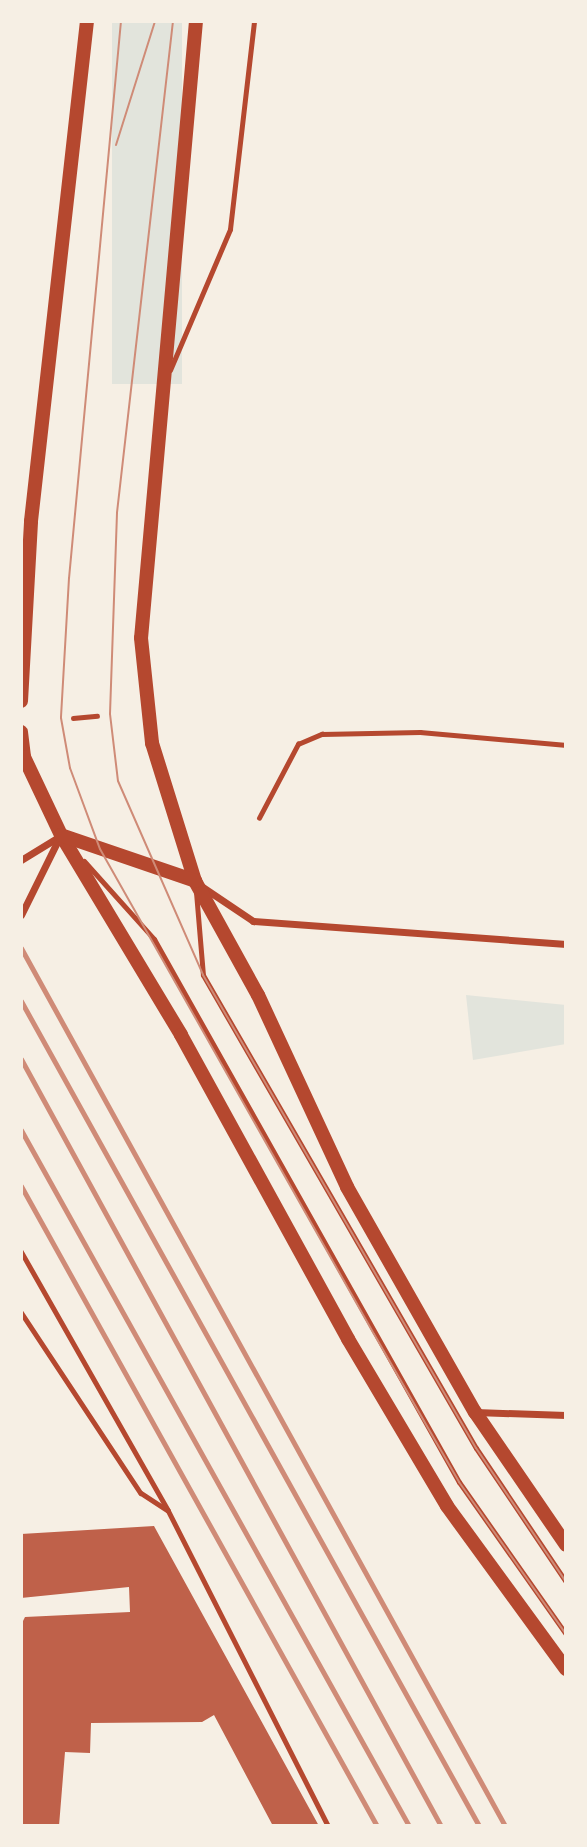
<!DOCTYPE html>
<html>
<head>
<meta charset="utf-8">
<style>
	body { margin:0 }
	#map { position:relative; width:587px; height:1847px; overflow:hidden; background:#f6efe4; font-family:Karla,sans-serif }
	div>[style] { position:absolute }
	.green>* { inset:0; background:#e2e4dc; transform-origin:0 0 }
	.building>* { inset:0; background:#bf614a }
	.path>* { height:4.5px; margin:-2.25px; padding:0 2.25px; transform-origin:2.25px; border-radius:2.25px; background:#b5482f }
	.service>* { height:5px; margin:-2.5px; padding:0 2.5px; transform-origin:2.5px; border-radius:2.5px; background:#b5482f }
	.minor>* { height:7px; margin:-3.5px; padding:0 3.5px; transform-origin:3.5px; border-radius:3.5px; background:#b5482f }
	.secondary>* { height:14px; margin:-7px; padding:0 7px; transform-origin:7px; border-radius:7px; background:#b5482f }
	.tram>* { height:2px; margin:-1px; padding:0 1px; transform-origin:1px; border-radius:1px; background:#cf8b77 }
	.rail>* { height:5px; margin:-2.5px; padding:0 2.5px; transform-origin:2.5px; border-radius:2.5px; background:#cf8b77 }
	span { translate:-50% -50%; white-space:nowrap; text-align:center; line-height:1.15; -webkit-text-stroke:5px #f6efe4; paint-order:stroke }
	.frame { position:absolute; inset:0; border:23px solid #f6efe4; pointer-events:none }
</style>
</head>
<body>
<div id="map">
	<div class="green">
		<div style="left:112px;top:21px;width:70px;height:363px"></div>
		<div style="clip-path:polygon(466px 995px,566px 1005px,566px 1044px,473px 1060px)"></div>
	</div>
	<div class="building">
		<div style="clip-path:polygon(154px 1526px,319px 1826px,273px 1826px,214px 1715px,202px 1722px,91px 1723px,90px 1753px,65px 1752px,59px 1826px,21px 1826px,21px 1625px,25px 1617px,130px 1612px,129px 1587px,21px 1598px,21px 1534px)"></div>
	</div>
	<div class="path">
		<div style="left:73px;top:718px;width:24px;rotate:-5deg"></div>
		<div style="left:259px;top:818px;width:84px;rotate:-62.2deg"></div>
		<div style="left:298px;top:744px;width:26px;rotate:-23deg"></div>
		<div style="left:322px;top:734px;width:98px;rotate:-1.2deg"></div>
		<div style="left:420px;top:732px;width:147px;rotate:5.1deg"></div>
		<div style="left:21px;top:1251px;width:298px;rotate:60.4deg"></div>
		<div style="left:168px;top:1510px;width:354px;rotate:63.1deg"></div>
		<div style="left:21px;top:1312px;width:217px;rotate:56.5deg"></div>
		<div style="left:141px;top:1493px;width:31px;rotate:33deg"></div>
	</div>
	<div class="service">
		<div style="left:170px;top:370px;width:153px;rotate:-66.9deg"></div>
		<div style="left:230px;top:229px;width:209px;rotate:-83.4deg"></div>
		<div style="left:84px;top:861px;width:105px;rotate:48.1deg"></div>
		<div style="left:154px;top:939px;width:623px;rotate:60.68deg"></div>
		<div style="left:459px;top:1482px;width:186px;rotate:54.9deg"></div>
		<div style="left:196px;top:892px;width:83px;rotate:85.2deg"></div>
		<div style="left:203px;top:975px;width:546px;rotate:60.01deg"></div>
		<div style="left:476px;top:1448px;width:161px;rotate:56.1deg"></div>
	</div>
	<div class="minor">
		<div style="left:21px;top:860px;width:46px;rotate:-31.6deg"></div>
		<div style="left:201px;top:886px;width:63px;rotate:33.9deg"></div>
		<div style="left:253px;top:921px;width:314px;rotate:4.2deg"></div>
		<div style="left:21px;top:915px;width:88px;rotate:-63.7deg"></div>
		<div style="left:475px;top:1412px;width:91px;rotate:1.9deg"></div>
	</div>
	<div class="secondary">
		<div style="left:196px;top:21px;width:619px;rotate:95.09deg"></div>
		<div style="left:141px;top:638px;width:106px;rotate:84deg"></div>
		<div style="left:152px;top:743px;width:145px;rotate:72.7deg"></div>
		<div style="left:195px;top:881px;width:130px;rotate:61.1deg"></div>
		<div style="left:258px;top:995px;width:212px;rotate:65.1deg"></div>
		<div style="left:347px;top:1187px;width:259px;rotate:60.4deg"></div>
		<div style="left:475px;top:1412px;width:161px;rotate:55.6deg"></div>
		<div style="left:21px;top:701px;width:180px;rotate:-86.8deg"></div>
		<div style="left:31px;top:521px;width:503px;rotate:-83.61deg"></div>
		<div style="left:21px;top:732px;width:25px;rotate:83deg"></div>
		<div style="left:24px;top:757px;width:86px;rotate:64.6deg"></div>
		<div style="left:61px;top:835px;width:233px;rotate:59deg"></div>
		<div style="left:181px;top:1035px;width:347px;rotate:61.2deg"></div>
		<div style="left:348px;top:1339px;width:194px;rotate:59.3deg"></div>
		<div style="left:447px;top:1506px;width:202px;rotate:53.9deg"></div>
		<div style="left:61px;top:835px;width:142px;rotate:18.9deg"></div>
	</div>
	<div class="tram">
		<div style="left:121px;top:21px;width:559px;rotate:95.33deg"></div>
		<div style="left:69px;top:578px;width:140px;rotate:93.3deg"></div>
		<div style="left:61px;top:718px;width:51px;rotate:79.8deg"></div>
		<div style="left:70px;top:768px;width:86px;rotate:69.7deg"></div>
		<div style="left:100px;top:849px;width:557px;rotate:60.54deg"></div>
		<div style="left:374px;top:1334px;width:171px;rotate:60.1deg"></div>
		<div style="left:459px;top:1482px;width:186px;rotate:54.9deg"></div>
		<div style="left:173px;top:21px;width:495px;rotate:96.5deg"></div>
		<div style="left:117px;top:513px;width:201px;rotate:92deg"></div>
		<div style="left:110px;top:714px;width:67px;rotate:83.2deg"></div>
		<div style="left:118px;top:781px;width:212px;rotate:66.3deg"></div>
		<div style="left:203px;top:975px;width:546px;rotate:60.01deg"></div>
		<div style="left:476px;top:1448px;width:161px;rotate:56.1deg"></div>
		<div style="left:116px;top:145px;width:130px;rotate:-72.5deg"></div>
	</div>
	<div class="rail">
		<div style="left:21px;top:948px;width:1003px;rotate:61.13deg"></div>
		<div style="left:21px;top:1001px;width:944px;rotate:60.96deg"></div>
		<div style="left:21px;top:1059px;width:874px;rotate:61.3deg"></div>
		<div style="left:21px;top:1130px;width:797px;rotate:60.86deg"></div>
		<div style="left:21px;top:1186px;width:732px;rotate:60.92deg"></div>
	</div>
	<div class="frame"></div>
</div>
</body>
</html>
